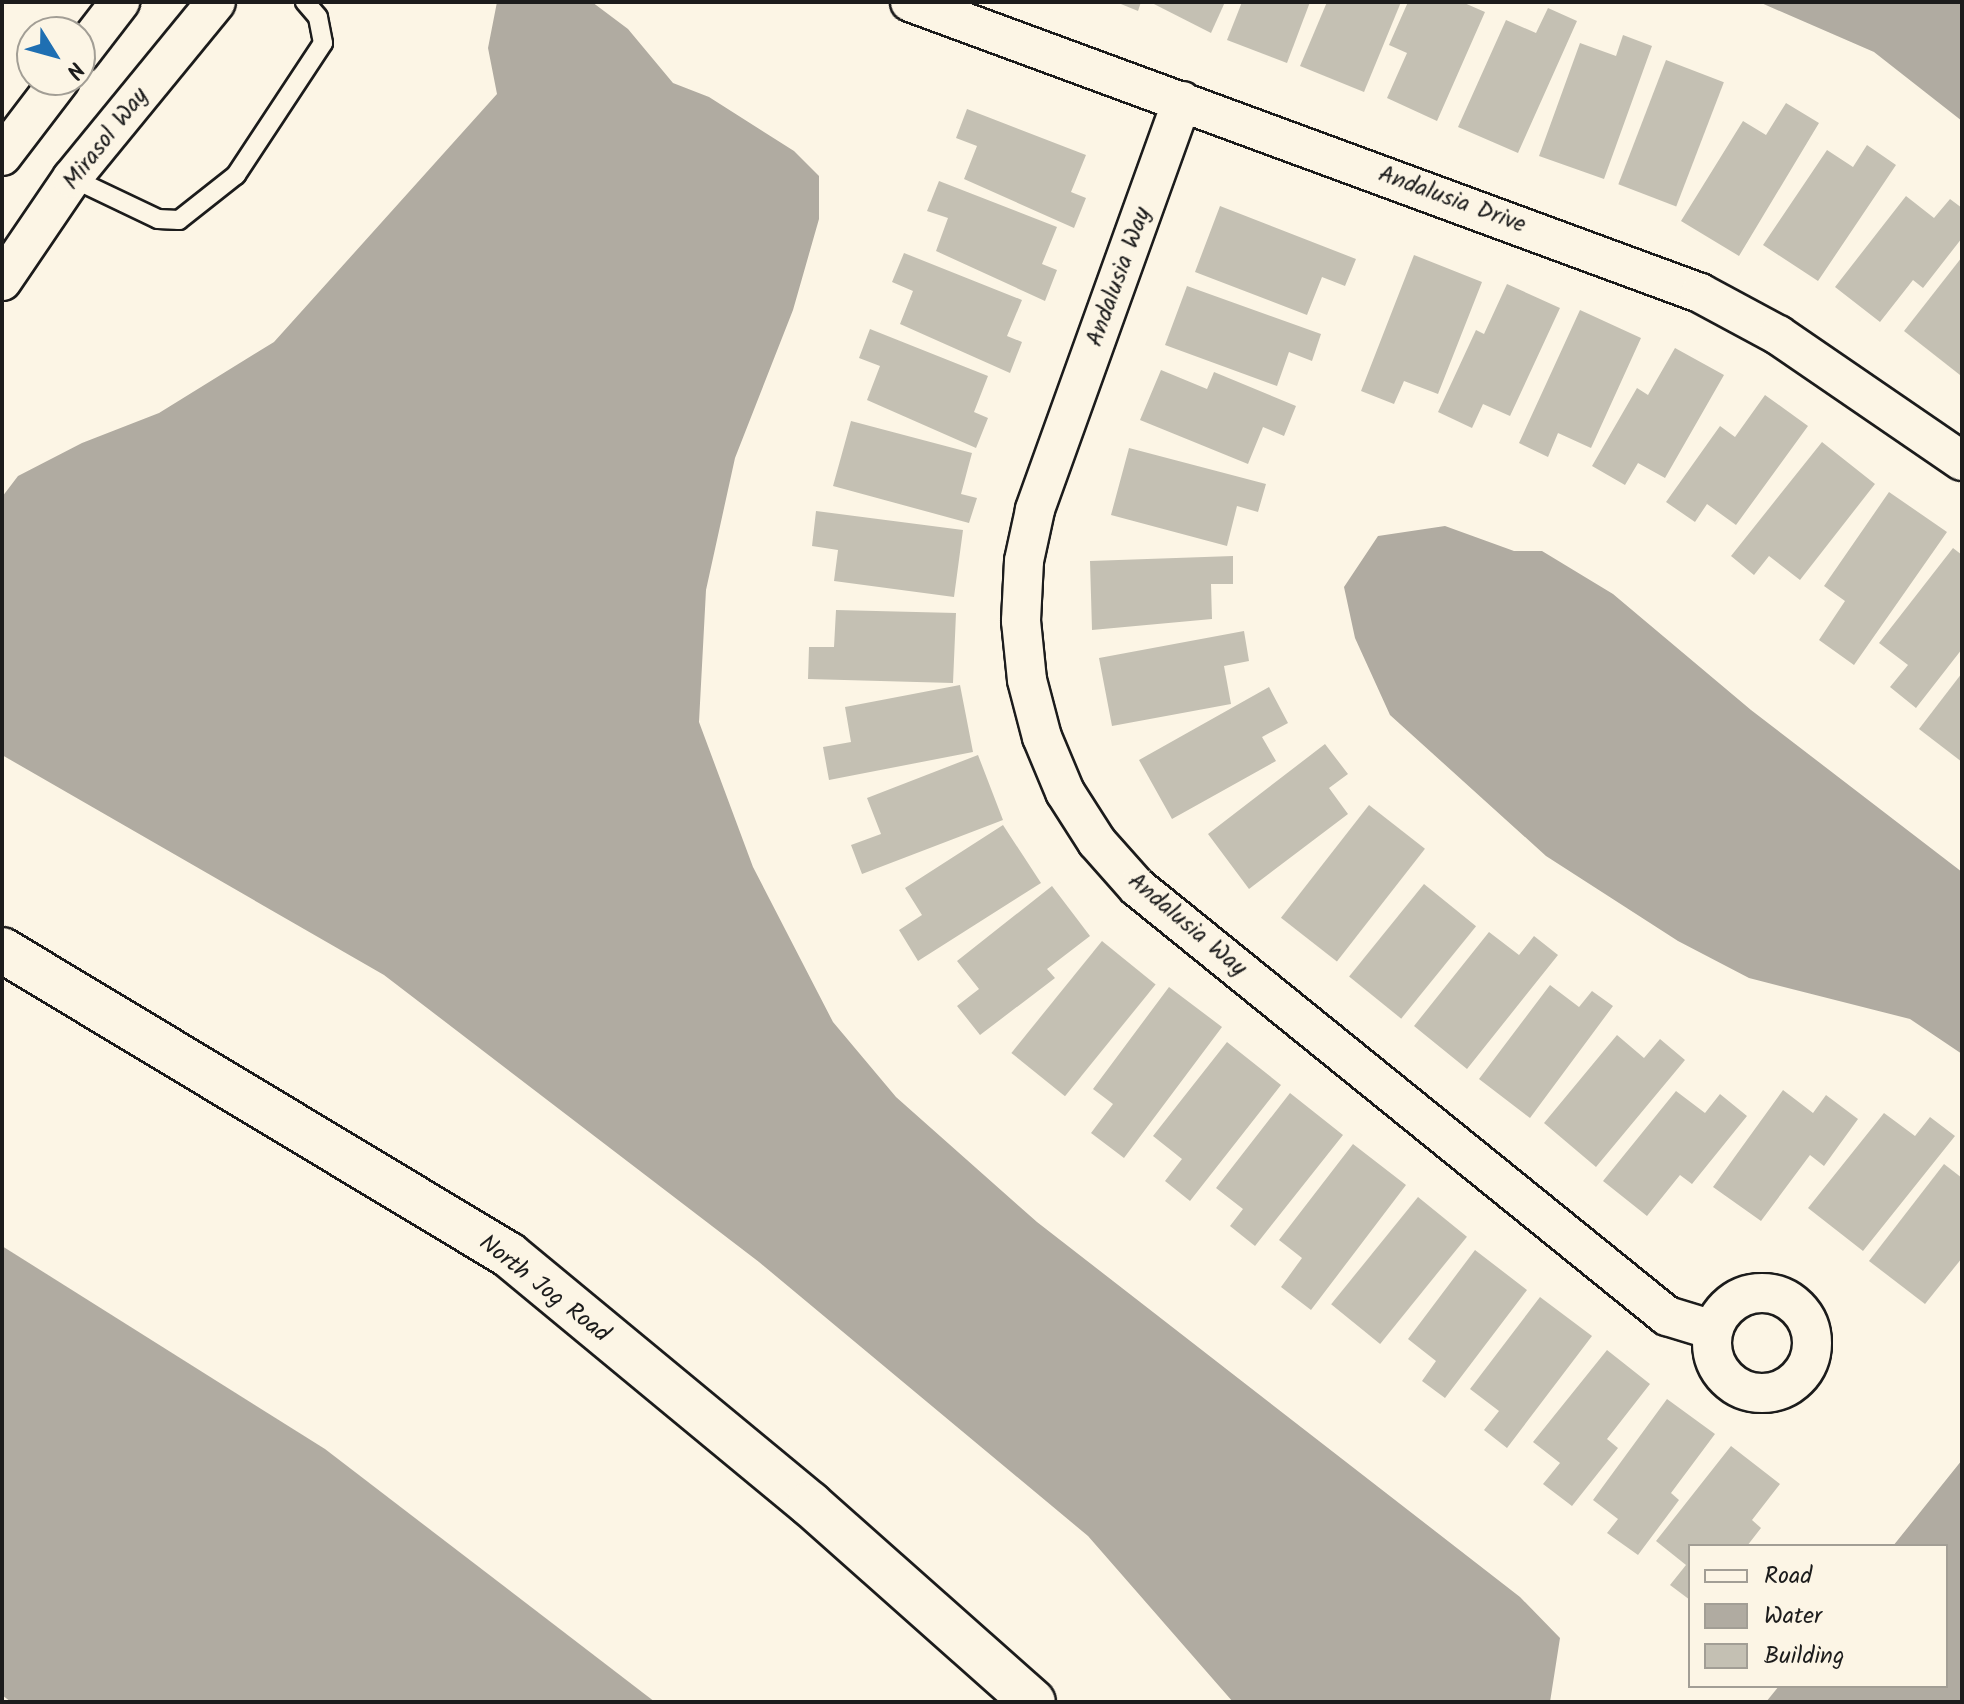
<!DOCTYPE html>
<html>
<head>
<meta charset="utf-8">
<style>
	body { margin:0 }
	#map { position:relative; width:1964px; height:1704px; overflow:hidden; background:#fcf5e5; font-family:Kalam,sans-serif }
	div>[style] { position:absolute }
	.water>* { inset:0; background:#b0aba1 }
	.building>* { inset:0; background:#c4c0b3; transform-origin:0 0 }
	.roads { filter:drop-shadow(2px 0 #1c1c1c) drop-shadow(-2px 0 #1c1c1c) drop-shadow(0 2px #1c1c1c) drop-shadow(0 -2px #1c1c1c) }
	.lane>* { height:18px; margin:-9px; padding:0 9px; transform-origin:9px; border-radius:9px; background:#fcf5e5 }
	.street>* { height:38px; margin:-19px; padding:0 19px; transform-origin:19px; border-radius:19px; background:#fcf5e5 }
	.street>.ring { margin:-19px; padding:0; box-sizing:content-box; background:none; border:38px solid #fcf5e5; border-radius:50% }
	.secondary>* { height:44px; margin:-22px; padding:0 22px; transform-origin:22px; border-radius:22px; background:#fcf5e5 }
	span { translate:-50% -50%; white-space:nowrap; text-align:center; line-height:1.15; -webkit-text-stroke:6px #fcf5e5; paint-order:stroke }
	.street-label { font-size:24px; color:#1c1c1c }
	.frame { position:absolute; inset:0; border:4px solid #1c1c1c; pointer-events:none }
	.legend { position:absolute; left:1688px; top:1544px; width:260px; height:144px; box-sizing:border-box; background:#fcf5e5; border:2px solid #a29e95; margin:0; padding:10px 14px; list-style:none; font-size:24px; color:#1c1c1c }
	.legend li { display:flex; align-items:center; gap:16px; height:40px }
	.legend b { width:40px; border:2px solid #a29e95 }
	.north { position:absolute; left:16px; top:16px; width:80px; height:80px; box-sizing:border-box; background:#fcf5e5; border:2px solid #a29e95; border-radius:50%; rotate:127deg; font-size:22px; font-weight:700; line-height:32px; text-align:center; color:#1c1c1c }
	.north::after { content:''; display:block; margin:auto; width:28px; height:36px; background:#1f6fb2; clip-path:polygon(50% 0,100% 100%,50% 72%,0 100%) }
</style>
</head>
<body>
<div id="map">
	<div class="water">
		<div style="clip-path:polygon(497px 2px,592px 2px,628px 29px,673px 83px,709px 97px,794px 151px,819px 176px,819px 219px,793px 310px,735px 458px,706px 590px,699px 722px,753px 867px,833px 1022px,896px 1097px,1037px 1222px,1520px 1597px,1560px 1638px,1550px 1702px,1233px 1702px,1088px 1536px,759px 1262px,384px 975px,2px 755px,2px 497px,18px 476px,82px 443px,159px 413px,274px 342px,497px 94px,488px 48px)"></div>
		<div style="clip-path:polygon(1759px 2px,1962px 2px,1962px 121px,1874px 52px)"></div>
		<div style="clip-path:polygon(1445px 526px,1514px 551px,1542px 551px,1613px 594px,1751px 710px,1962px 872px,1962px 1054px,1910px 1019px,1749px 978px,1678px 941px,1546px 856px,1390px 715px,1355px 638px,1344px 587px,1378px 536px)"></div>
		<div style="clip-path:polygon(2px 1246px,325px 1449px,655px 1702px,11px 1702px,2px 1695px)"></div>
		<div style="clip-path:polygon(1962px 1460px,1962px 1702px,1766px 1702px,1779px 1686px,1946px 1686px,1946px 1546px,1893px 1546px)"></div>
	</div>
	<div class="building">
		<div style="clip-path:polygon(1116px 2px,1141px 2px,1138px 11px)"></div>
		<div style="clip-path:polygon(1150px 2px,1225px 2px,1211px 33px)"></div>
		<div style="clip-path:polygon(1242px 2px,1310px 2px,1287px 63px,1227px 40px)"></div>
		<div style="clip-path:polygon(1327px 2px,1401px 2px,1364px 92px,1300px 66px)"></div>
		<div style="clip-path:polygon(1408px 2px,1462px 2px,1485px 12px,1437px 121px,1387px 98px,1407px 53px,1389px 45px)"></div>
		<div style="clip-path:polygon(1548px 8px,1577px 21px,1518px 153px,1458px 127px,1506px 20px,1536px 33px)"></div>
		<div style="clip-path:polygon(1623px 35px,1652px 46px,1604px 179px,1539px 156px,1580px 43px,1616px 56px)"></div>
		<div style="left:1666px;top:60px;width:62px;height:133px;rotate:21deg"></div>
		<div style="clip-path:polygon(1786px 103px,1819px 123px,1739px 256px,1681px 221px,1743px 121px,1766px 135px)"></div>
		<div style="clip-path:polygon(967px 109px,1086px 155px,1071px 192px,1086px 198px,1074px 228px,964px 179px,977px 146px,956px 138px)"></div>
		<div style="clip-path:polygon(1867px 145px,1896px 165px,1818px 281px,1763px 245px,1827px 150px,1853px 167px)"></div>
		<div style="clip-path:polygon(939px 181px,1057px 227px,1042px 264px,1057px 270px,1045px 301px,936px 251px,948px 218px,927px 211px)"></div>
		<div style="clip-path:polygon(1906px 196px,1934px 218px,1950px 199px,1962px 208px,1962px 238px,1923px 288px,1913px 280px,1880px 322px,1835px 287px)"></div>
		<div style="clip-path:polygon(1220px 206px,1356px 259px,1345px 286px,1322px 277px,1307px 315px,1195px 272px)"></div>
		<div style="clip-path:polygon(904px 253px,1022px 300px,1007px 336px,1022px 342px,1010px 373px,900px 324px,913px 291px,892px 282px)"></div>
		<div style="clip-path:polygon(1414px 255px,1482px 282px,1438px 394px,1404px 381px,1394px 404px,1361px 391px)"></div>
		<div style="clip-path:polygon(1962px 257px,1962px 372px,1960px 375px,1904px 331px)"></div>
		<div style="clip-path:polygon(1507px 284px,1560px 308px,1510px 416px,1483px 404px,1472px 428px,1438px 412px,1476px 330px,1484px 334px)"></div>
		<div style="clip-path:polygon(1187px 286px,1321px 334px,1312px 361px,1289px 352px,1277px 386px,1165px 345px)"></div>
		<div style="clip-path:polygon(1580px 310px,1641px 338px,1591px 448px,1558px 433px,1548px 457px,1519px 443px)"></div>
		<div style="clip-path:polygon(870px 329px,988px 376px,974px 412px,988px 418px,976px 448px,867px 400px,880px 366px,859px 358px)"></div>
		<div style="clip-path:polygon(1675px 348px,1724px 375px,1665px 478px,1638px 463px,1625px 485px,1592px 466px,1637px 388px,1648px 395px)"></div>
		<div style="clip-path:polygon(1161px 370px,1207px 389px,1214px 372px,1296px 406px,1284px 436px,1263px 427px,1248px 464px,1140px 420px)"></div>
		<div style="clip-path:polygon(1765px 395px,1808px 426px,1736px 525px,1707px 504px,1695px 522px,1666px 502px,1720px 426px,1735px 437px)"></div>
		<div style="clip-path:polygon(851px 421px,972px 453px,961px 494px,977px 498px,969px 523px,833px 486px)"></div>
		<div style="clip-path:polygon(1822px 442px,1875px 484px,1800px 580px,1769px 556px,1754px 575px,1731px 556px)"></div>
		<div style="clip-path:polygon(1129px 448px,1266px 484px,1258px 512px,1237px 506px,1227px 546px,1111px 515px)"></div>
		<div style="clip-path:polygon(1889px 492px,1947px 532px,1854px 665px,1819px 640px,1845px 601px,1824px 586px)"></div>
		<div style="clip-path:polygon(816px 511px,963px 530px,954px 597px,834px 581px,838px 550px,812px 546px)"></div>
		<div style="clip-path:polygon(1953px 548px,1962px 555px,1962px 649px,1916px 708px,1890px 687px,1908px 665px,1879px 643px)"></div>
		<div style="clip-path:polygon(1233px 556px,1233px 584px,1211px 584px,1212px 619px,1092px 630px,1090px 561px)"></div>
		<div style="clip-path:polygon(836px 610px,956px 613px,953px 683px,808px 679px,809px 647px,834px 647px)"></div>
		<div style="clip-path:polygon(1244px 631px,1249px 661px,1224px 666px,1231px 704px,1112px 726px,1099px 658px)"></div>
		<div style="clip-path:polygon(1962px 673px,1962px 762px,1919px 729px)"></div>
		<div style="clip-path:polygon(960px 685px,973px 752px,829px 780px,823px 747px,851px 742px,845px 707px)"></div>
		<div style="clip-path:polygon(1269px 687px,1288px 723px,1262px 737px,1276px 761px,1172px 819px,1139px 760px)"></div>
		<div style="clip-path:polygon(1325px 744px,1348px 774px,1329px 788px,1348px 814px,1249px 889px,1208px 834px)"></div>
		<div style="clip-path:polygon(978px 755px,1003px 820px,862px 874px,851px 845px,881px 834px,867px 798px)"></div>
		<div style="left:1369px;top:805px;width:71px;height:143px;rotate:38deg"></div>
		<div style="clip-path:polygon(1003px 825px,1041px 883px,918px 961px,899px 930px,922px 915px,905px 888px)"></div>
		<div style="left:1424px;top:884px;width:67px;height:119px;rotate:39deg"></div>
		<div style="clip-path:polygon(1052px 886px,1090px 936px,1047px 969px,1055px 978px,980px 1035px,957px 1006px,979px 989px,957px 961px)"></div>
		<div style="clip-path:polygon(1489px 932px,1519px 955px,1534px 936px,1558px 955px,1467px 1069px,1414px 1026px)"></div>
		<div style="left:1102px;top:941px;width:69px;height:144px;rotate:39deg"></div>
		<div style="clip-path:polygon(1550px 985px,1579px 1007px,1592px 991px,1613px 1006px,1530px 1118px,1479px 1079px)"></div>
		<div style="clip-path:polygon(1169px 987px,1222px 1027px,1124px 1158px,1091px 1133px,1113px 1104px,1093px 1089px)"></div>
		<div style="clip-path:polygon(1617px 1035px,1644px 1058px,1660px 1039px,1685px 1060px,1596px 1167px,1544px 1123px)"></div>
		<div style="clip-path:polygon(1227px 1042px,1281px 1085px,1190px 1201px,1165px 1181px,1182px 1159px,1153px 1136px)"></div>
		<div style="clip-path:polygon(1783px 1090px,1813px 1113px,1826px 1095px,1858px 1119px,1824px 1166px,1810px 1155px,1761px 1221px,1713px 1187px)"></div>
		<div style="clip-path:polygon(1676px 1091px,1705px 1113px,1720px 1094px,1747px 1116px,1692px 1184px,1680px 1175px,1647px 1216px,1603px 1181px)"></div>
		<div style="clip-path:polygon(1290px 1093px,1343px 1135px,1255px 1246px,1230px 1226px,1243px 1209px,1216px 1188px)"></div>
		<div style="clip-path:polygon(1884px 1113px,1915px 1136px,1930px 1117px,1955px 1136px,1863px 1251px,1808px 1208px)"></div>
		<div style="clip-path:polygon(1353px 1144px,1406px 1185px,1311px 1310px,1281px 1287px,1302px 1258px,1279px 1240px)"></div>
		<div style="clip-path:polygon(1944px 1164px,1962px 1178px,1962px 1258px,1925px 1304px,1869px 1261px)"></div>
		<div style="left:1418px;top:1197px;width:63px;height:138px;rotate:39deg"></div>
		<div style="clip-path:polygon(1475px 1250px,1527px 1290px,1445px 1398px,1422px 1381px,1436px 1361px,1408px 1339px)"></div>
		<div style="clip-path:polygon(1540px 1297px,1592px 1336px,1507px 1448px,1484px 1430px,1499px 1411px,1470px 1389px)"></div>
		<div style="clip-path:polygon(1607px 1350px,1650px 1384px,1607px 1439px,1618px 1448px,1572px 1506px,1543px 1484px,1560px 1463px,1533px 1442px)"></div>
		<div style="clip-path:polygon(1667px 1399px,1715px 1434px,1671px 1493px,1679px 1500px,1638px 1555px,1607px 1533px,1618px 1519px,1593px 1500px)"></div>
		<div style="clip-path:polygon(1731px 1446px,1780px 1484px,1752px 1520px,1761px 1528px,1747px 1546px,1690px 1546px,1690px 1600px,1670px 1585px,1686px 1565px,1656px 1541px)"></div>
	</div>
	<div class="roads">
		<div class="lane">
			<div style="left:72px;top:178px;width:95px;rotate:25.5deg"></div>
			<div style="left:158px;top:219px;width:21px;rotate:3deg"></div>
			<div style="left:179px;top:220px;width:73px;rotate:-38.3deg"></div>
			<div style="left:236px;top:175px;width:158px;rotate:-56.6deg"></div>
			<div style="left:323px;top:43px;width:26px;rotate:-101deg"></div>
			<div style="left:318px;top:17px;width:20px;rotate:-131deg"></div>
		</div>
		<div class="street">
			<div style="left:910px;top:2px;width:842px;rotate:20.22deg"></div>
			<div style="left:1700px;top:293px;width:89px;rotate:28.3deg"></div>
			<div style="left:1778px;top:335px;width:223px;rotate:34.4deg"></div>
			<div style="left:80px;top:54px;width:66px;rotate:-52.4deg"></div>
			<div style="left:1182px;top:101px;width:435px;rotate:109.8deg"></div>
			<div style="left:1035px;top:510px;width:52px;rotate:102.2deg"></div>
			<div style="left:1024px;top:561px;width:60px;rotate:92.9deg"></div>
			<div style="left:1021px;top:621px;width:59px;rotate:84.2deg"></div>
			<div style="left:1027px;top:680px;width:59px;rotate:75.3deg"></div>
			<div style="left:1042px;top:737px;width:60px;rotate:67.3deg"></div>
			<div style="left:1065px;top:792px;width:59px;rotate:57.4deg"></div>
			<div style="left:1097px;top:842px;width:60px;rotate:48.4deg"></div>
			<div style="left:1137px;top:887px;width:682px;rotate:38.99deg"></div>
			<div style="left:1667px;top:1316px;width:48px;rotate:16.9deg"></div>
			<div style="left:2px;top:156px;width:96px;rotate:-52.7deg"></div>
			<div style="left:2px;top:281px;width:125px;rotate:-55.8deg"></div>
			<div style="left:72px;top:178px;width:227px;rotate:-50.7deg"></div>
			<div class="ring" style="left:1712px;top:1293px;width:62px;height:62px"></div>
		</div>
		<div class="secondary">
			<div style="left:2px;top:950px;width:592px;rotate:31.03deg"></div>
			<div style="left:509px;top:1255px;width:391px;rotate:39.6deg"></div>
			<div style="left:810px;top:1504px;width:298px;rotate:41.6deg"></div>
		</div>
	</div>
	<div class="street-label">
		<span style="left:106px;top:139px;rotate:-52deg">Mirasol Way</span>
		<span style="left:1452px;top:200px;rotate:20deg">Andalusia Drive</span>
		<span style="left:1119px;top:277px;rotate:-70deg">Andalusia Way</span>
		<span style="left:1187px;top:925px;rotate:40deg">Andalusia Way</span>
		<span style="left:544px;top:1289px;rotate:38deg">North Jog Road</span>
	</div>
	<div class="frame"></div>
	<ul class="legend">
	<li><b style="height:10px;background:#fcf5e5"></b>Road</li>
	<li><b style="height:22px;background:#b0aba1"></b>Water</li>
	<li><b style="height:22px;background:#c4c0b3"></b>Building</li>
	</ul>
	<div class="north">N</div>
</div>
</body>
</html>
